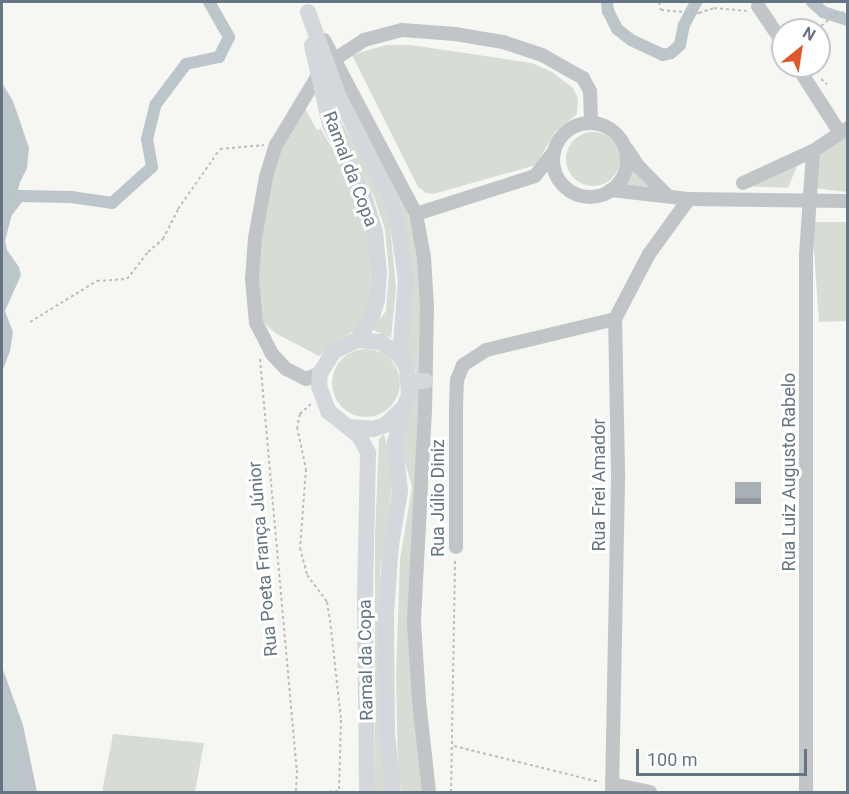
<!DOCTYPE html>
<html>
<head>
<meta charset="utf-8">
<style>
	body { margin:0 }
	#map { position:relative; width:849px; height:794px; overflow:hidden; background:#f6f6f3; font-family:Roboto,sans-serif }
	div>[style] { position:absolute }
	.green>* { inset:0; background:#d7ddd4 }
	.round { border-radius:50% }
	.water>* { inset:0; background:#bbc5ca }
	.canal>* { height:12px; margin:-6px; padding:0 6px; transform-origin:6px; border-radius:6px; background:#bbc5ca }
	.path>* { height:2px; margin-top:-1px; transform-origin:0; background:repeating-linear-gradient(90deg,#bbbdbf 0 3px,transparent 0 6px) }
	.minor>* { height:14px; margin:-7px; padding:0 7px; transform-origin:7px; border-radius:7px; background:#c1c5c8 }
	.minor>.ring { margin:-7px; padding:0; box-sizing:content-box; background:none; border:14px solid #c1c5c8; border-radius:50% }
	.major>* { height:16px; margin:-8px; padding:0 8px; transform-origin:8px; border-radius:8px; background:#d4d8dc }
	.wall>* { inset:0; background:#91979c; transform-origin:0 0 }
	.building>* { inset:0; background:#a9b0b5; transform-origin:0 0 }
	span { translate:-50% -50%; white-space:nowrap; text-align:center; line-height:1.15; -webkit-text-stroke:6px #fff; paint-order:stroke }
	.street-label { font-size:18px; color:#667583 }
	.frame { position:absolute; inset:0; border:3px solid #667583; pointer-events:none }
	.north { position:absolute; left:771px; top:18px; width:60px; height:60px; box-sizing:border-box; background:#fff; border:2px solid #c2c8cd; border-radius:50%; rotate:30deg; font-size:16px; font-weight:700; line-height:24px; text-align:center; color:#667583 }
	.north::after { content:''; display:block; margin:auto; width:21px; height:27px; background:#dd592c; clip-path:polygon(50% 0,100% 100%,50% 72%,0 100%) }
	.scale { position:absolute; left:636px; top:749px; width:171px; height:27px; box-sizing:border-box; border:3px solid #667583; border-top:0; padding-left:8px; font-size:18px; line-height:21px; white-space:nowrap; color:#667583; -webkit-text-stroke:4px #fff; paint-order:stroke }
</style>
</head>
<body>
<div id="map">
	<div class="green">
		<div style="clip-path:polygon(386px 45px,411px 45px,532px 63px,552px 72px,573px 88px,578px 98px,577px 114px,555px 132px,536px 165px,433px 194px,426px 193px,418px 187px,352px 55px)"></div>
		<div style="clip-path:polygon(328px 98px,367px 167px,383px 202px,390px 225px,396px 288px,391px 338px,373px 330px,386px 311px,389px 273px,385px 229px,373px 194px,340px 130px)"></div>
		<div style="clip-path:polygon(303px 105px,317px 130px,321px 129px,351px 182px,366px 219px,372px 253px,369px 306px,359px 327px,319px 356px,275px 333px,263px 322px,258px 304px,260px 243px,269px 189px,283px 141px)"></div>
		<div class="round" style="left:566px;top:132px;width:54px;height:54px"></div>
		<div style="clip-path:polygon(847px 137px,847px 192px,813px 188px,819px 154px)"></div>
		<div style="clip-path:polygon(382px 154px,405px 203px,417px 248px,424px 311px,416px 515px,427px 792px,402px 792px,398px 772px,396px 675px,400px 560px,412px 487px,402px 451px,402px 422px,415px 401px,416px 370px,404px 355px,409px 321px)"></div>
		<div style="clip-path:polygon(628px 158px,662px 193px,614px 189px,627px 170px)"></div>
		<div style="clip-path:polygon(799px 161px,788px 188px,744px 186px)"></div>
		<div style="clip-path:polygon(812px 222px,847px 222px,847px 321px,819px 322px)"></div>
		<div class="round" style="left:332px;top:349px;width:68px;height:68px"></div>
		<div style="clip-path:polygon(384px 434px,394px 472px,380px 571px,385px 792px,375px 792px,375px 535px,379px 439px)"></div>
		<div style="clip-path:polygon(113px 734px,204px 743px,195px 792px,102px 792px)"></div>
	</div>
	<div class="water">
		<div style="clip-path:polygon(2px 83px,13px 101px,29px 148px,27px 168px,20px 182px,5px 241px,7px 250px,19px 267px,21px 275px,5px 311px,13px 332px,10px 351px,2px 372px)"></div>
		<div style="clip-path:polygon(2px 667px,23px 725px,37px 792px,2px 792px)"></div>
	</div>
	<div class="canal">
		<div style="left:607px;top:2px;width:9px;rotate:84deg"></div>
		<div style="left:608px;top:11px;width:20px;rotate:63deg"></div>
		<div style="left:617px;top:29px;width:18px;rotate:38deg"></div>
		<div style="left:631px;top:40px;width:35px;rotate:25deg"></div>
		<div style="left:663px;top:55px;width:8px;rotate:-14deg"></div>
		<div style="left:671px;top:53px;width:12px;rotate:-42deg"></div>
		<div style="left:680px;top:45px;width:20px;rotate:-79deg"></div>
		<div style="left:684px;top:25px;width:26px;rotate:-62deg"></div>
		<div style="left:812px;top:2px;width:15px;rotate:42deg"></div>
		<div style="left:823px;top:12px;width:26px;rotate:18deg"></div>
		<div style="left:2px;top:218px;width:28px;rotate:-52deg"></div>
		<div style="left:19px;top:196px;width:52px;rotate:1.1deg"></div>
		<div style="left:71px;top:197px;width:41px;rotate:8.3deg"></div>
		<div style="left:112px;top:203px;width:54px;rotate:-42deg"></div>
		<div style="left:152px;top:167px;width:28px;rotate:-100deg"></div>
		<div style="left:147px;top:139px;width:36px;rotate:-76deg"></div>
		<div style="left:156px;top:104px;width:50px;rotate:-53.1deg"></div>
		<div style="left:186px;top:64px;width:34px;rotate:-12deg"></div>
		<div style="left:219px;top:57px;width:22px;rotate:-63deg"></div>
		<div style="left:229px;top:37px;width:40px;rotate:-119.7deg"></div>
	</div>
	<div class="path">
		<div style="left:659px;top:2px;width:8px;rotate:76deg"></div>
		<div style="left:661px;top:10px;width:38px;rotate:5deg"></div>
		<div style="left:699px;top:13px;width:16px;rotate:-18deg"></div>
		<div style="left:714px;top:8px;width:33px;rotate:5deg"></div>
		<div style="left:817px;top:30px;width:25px;rotate:-43deg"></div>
		<div style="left:835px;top:13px;width:13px;rotate:-4deg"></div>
		<div style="left:821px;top:79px;width:8px;rotate:40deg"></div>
		<div style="left:30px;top:322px;width:79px;rotate:-31.5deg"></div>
		<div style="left:97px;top:281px;width:30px;rotate:-4deg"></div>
		<div style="left:127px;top:279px;width:34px;rotate:-52deg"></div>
		<div style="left:148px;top:252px;width:20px;rotate:-41deg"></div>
		<div style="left:163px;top:239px;width:34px;rotate:-63deg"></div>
		<div style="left:178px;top:209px;width:73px;rotate:-55deg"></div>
		<div style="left:220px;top:149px;width:44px;rotate:-5.2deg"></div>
		<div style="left:260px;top:359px;width:413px;rotate:84.9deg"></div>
		<div style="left:297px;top:770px;width:22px;rotate:93deg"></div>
		<div style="left:311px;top:404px;width:15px;rotate:138deg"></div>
		<div style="left:300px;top:414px;width:13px;rotate:103deg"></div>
		<div style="left:297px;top:427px;width:43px;rotate:77.9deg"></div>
		<div style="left:306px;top:469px;width:79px;rotate:94.3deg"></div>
		<div style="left:300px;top:548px;width:28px;rotate:75deg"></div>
		<div style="left:307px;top:575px;width:34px;rotate:53deg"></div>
		<div style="left:327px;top:602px;width:18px;rotate:81deg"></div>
		<div style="left:330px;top:620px;width:101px;rotate:83.7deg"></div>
		<div style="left:341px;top:720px;width:72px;rotate:91.6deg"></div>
		<div style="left:454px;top:746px;width:150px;rotate:13.9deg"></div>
		<div style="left:323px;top:792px;width:16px;rotate:-4deg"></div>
		<div style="left:451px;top:792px;width:233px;rotate:-89deg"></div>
	</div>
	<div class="minor">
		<div style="left:758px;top:6px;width:45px;rotate:56deg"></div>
		<div style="left:324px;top:40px;width:197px;rotate:62.1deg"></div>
		<div style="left:416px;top:214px;width:44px;rotate:79.5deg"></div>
		<div style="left:424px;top:257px;width:49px;rotate:86.5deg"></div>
		<div style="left:427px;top:306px;width:104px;rotate:91.1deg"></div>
		<div style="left:425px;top:410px;width:213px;rotate:93deg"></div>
		<div style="left:414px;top:623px;width:78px;rotate:86.3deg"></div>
		<div style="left:419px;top:701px;width:92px;rotate:83.7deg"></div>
		<div style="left:797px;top:66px;width:80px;rotate:57.3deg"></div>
		<div class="ring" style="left:553px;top:123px;width:60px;height:60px"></div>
		<div style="left:626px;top:148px;width:23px;rotate:56deg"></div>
		<div style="left:639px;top:167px;width:38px;rotate:45deg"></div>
		<div style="left:743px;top:183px;width:77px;rotate:-24.6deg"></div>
		<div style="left:813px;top:151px;width:42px;rotate:-33.3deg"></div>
		<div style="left:611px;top:190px;width:79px;rotate:6.6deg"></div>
		<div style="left:689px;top:199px;width:159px;rotate:0.7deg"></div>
		<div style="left:416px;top:214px;width:125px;rotate:-17.7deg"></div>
		<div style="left:535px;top:176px;width:31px;rotate:-52deg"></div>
		<div style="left:320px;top:373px;width:15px;rotate:157deg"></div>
		<div style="left:306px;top:379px;width:22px;rotate:-153deg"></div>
		<div style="left:286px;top:369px;width:21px;rotate:-133deg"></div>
		<div style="left:272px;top:354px;width:35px;rotate:-117deg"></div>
		<div style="left:256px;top:323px;width:44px;rotate:-95.2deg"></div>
		<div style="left:252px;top:279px;width:41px;rotate:-85.8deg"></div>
		<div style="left:255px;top:238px;width:62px;rotate:-79.8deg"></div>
		<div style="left:266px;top:177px;width:34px;rotate:-73deg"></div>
		<div style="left:276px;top:145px;width:79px;rotate:-58.9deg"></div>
		<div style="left:317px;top:77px;width:29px;rotate:-44deg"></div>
		<div style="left:338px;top:57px;width:31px;rotate:-33deg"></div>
		<div style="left:364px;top:40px;width:39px;rotate:-15deg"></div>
		<div style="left:402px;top:30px;width:53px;rotate:4.3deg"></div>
		<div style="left:455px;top:34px;width:49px;rotate:9.5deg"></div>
		<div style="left:503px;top:42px;width:41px;rotate:18.4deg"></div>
		<div style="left:542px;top:55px;width:47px;rotate:29.3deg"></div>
		<div style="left:583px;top:78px;width:15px;rotate:62deg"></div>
		<div style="left:590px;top:91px;width:32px;rotate:88deg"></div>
		<div style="left:456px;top:547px;width:139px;rotate:-90deg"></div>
		<div style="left:456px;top:408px;width:28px;rotate:-88deg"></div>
		<div style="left:457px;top:380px;width:16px;rotate:-68deg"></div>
		<div style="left:463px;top:365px;width:27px;rotate:-33deg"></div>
		<div style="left:486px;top:350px;width:133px;rotate:-13.5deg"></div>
		<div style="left:612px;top:784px;width:39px;rotate:12deg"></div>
		<div style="left:612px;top:792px;width:320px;rotate:-88.9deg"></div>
		<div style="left:618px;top:472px;width:153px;rotate:-91.1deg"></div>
		<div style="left:615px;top:319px;width:73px;rotate:-62.4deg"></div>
		<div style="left:649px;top:254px;width:68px;rotate:-54deg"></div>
		<div style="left:806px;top:792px;width:537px;rotate:-90deg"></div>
		<div style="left:806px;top:255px;width:104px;rotate:-86.1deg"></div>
	</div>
	<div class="major">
		<div style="left:308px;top:12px;width:88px;rotate:70.1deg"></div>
		<div style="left:338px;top:95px;width:112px;rotate:63deg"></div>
		<div style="left:389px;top:195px;width:31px;rotate:73deg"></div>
		<div style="left:398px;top:225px;width:56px;rotate:81.7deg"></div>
		<div style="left:406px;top:280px;width:76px;rotate:94.5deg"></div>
		<div style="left:312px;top:45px;width:81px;rotate:77.2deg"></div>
		<div style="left:330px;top:124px;width:80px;rotate:64.7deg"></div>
		<div style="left:364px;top:196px;width:38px;rotate:73deg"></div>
		<div style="left:375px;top:232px;width:41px;rotate:84.4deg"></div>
		<div style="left:379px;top:273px;width:27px;rotate:94deg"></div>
		<div style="left:377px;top:300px;width:18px;rotate:106deg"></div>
		<div style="left:372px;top:317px;width:27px;rotate:123deg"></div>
		<div style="left:410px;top:381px;width:15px"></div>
		<div style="left:349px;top:427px;width:24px;rotate:5deg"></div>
		<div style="left:373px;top:429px;width:13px;rotate:-18deg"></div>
		<div style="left:385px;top:425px;width:26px;rotate:-43deg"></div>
		<div style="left:404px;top:407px;width:13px;rotate:-67deg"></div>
		<div style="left:409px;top:395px;width:27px;rotate:-94deg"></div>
		<div style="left:407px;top:368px;width:14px;rotate:-120deg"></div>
		<div style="left:400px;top:356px;width:24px;rotate:-144deg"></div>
		<div style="left:381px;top:342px;width:24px;rotate:-175deg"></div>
		<div style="left:357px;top:340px;width:25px;rotate:154deg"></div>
		<div style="left:334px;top:351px;width:26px;rotate:122deg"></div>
		<div style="left:320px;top:373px;width:13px;rotate:94deg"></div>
		<div style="left:319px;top:386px;width:27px;rotate:70deg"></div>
		<div style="left:328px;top:411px;width:41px;rotate:39.1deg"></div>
		<div style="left:360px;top:437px;width:18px;rotate:63deg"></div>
		<div style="left:368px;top:453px;width:145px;rotate:91.2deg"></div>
		<div style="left:365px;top:598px;width:194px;rotate:89.4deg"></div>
		<div style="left:393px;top:792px;width:58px;rotate:-95.9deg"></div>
		<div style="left:387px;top:734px;width:121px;rotate:-90.5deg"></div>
		<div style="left:386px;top:613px;width:68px;rotate:-85.8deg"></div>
		<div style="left:391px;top:545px;width:55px;rotate:-80.5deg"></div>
		<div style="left:400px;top:491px;width:48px;rotate:-95.9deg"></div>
		<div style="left:395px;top:443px;width:32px;rotate:-77deg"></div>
	</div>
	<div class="wall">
		<div style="left:735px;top:482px;width:26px;height:22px"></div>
	</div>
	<div class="building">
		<div style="left:735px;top:482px;width:26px;height:16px"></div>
	</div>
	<div class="street-label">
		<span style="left:350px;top:169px;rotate:69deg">Ramal da Copa</span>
		<span style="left:789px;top:472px;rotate:-90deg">Rua Luiz Augusto Rabelo</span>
		<span style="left:599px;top:485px;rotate:-90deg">Rua Frei Amador</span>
		<span style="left:438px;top:498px;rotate:-90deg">Rua Júlio Diniz</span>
		<span style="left:263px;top:559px;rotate:-95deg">Rua Poeta França Júnior</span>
		<span style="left:366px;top:660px;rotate:-91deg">Ramal da Copa</span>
	</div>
	<div class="frame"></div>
	<div class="north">N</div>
	<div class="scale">100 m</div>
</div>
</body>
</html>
